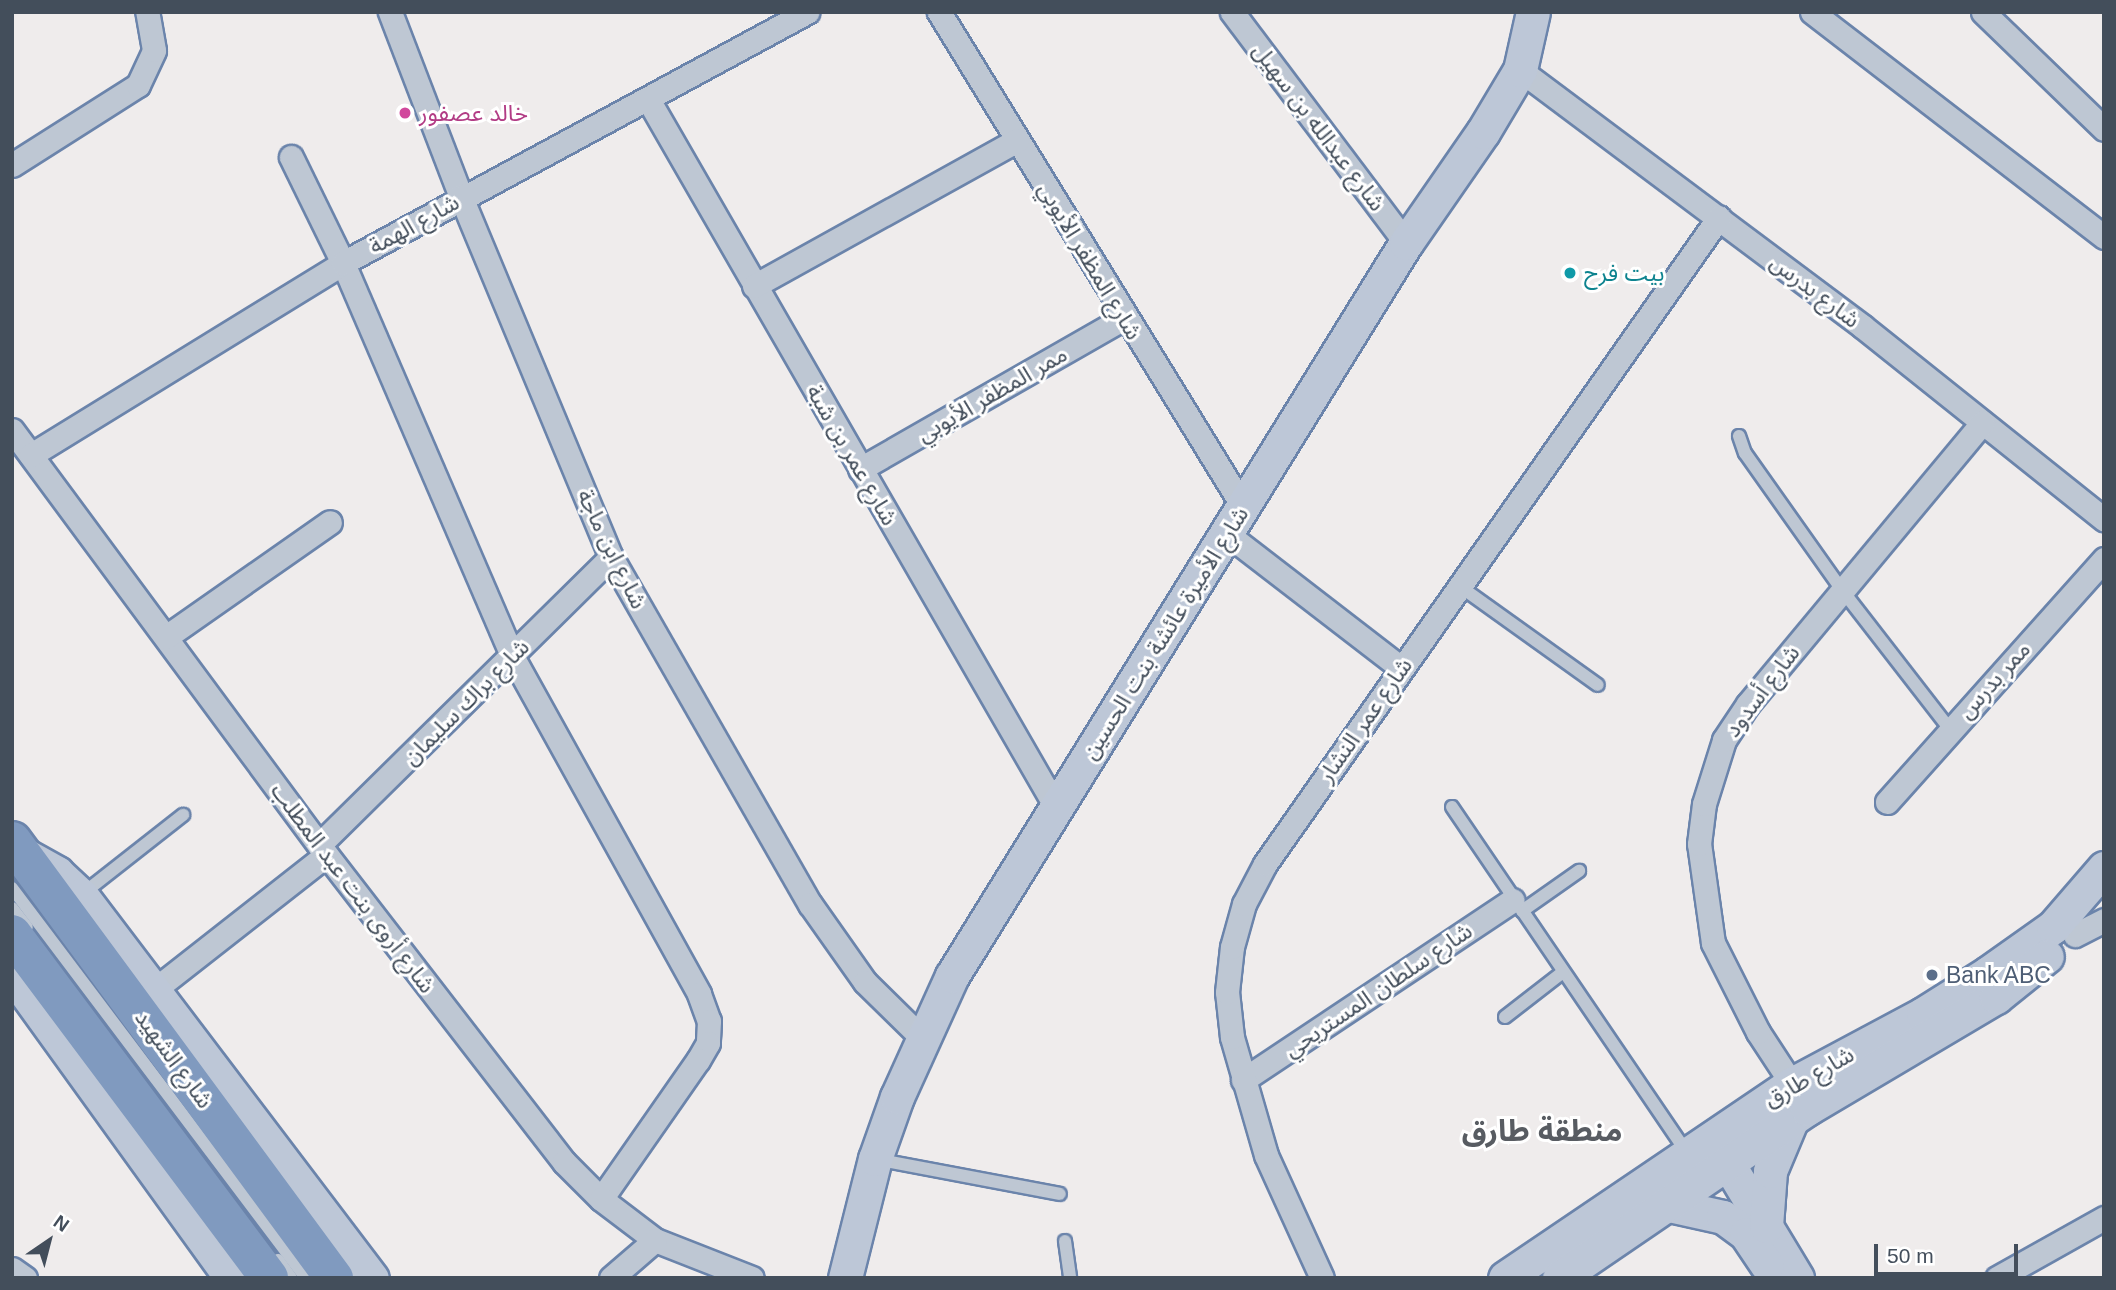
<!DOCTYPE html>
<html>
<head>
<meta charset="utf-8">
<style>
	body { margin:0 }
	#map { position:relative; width:2116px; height:1290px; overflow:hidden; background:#efecec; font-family:Helvetica,"Noto Sans Arabic",sans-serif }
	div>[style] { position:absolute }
	.roads { filter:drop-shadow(2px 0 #6b84ab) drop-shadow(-2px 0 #6b84ab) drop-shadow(0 2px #6b84ab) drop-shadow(0 -2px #6b84ab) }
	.lane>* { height:12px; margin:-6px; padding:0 6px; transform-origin:6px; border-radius:6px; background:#bec7d3 }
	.street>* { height:23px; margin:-11.5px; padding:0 11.5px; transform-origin:11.5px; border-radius:11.5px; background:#bec7d3 }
	.secondary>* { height:33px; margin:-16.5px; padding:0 16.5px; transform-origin:16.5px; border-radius:16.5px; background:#bdc7d7 }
	.highway>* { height:38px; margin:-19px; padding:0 19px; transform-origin:19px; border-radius:19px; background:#809abf }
	.dots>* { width:19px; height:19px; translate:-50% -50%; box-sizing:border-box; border:4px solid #fff; border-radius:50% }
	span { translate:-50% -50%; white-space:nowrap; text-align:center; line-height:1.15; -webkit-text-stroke:6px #fff; paint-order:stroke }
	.hotel-label { font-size:23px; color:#b23c85 }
	.left { translate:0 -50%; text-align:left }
	.street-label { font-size:23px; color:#434e5b }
	.culture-label { font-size:23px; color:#0d838f }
	.service-label { font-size:23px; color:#4e5e75 }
	.district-label { font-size:30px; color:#585c62; font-weight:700 }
	.frame { position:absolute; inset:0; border:14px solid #434e5b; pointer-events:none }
	.north { position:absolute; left:14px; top:1206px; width:70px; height:70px; -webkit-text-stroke:5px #fff; paint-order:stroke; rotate:35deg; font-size:19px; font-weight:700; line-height:28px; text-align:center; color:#434e5b }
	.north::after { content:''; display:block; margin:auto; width:24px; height:32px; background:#434e5b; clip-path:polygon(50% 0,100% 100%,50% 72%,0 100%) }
	.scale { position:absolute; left:1874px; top:1244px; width:144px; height:32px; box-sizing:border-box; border:4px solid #434e5b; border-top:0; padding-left:9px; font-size:21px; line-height:24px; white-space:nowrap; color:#434e5b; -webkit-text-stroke:5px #fff; paint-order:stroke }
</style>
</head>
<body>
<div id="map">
	<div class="roads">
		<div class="lane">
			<div style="left:1739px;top:436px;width:18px;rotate:71deg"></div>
			<div style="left:1745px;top:453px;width:168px;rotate:54.7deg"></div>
			<div style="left:1842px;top:590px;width:176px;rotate:52.2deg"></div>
			<div style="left:1461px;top:587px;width:168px;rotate:35.6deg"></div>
			<div style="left:1452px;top:807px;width:420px;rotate:55.8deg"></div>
			<div style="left:12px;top:888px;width:488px;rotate:53deg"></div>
			<div style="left:81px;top:895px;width:130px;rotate:-38.1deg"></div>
			<div style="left:12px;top:908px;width:24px;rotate:52deg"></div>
			<div style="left:1522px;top:911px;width:70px;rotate:-35.1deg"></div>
			<div style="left:1505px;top:1017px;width:73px;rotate:-37.8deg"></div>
			<div style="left:875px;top:1159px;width:188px;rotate:10.7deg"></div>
			<div style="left:1065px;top:1241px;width:37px;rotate:82deg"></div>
			<div style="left:278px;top:1260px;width:22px;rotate:54deg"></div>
		</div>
		<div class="street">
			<div style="left:390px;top:12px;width:198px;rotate:69deg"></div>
			<div style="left:461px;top:197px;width:390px;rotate:67.4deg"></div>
			<div style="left:611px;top:557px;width:400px;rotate:60.2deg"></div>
			<div style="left:810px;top:904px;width:95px;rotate:54.8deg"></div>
			<div style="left:865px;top:982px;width:78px;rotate:44.5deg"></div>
			<div style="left:939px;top:12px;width:582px;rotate:58.41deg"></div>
			<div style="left:1232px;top:12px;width:289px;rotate:53deg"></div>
			<div style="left:1812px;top:12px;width:369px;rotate:37.6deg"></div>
			<div style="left:1983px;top:12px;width:168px;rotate:44deg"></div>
			<div style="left:1520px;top:70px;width:427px;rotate:36.8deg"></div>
			<div style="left:1862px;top:326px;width:310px;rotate:38.6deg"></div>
			<div style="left:649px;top:101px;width:815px;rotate:60.04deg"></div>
			<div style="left:291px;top:157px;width:118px;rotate:63.9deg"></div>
			<div style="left:343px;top:263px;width:428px;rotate:66.7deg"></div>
			<div style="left:512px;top:656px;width:386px;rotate:61deg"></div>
			<div style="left:699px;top:994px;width:29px;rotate:70deg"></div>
			<div style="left:709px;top:1021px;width:22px;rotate:93deg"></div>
			<div style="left:708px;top:1043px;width:20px;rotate:120deg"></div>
			<div style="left:698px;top:1060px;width:169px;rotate:124.9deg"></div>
			<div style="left:12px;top:165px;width:149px;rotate:-32.4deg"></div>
			<div style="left:138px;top:85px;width:38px;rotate:-65deg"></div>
			<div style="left:154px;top:50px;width:39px;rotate:-100deg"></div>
			<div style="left:754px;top:286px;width:301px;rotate:-29deg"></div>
			<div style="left:12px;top:430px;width:516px;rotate:53.51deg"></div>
			<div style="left:319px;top:845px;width:401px;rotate:52.3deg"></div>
			<div style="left:564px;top:1162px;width:52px;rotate:45deg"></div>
			<div style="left:601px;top:1199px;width:68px;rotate:37.2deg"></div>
			<div style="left:655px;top:1240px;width:104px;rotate:21.4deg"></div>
			<div style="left:31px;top:455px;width:366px;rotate:-31.6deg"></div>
			<div style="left:343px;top:263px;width:528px;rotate:-28.41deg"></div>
			<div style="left:860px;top:469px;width:304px;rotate:-29.8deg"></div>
			<div style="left:1227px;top:534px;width:220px;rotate:37.6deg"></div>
			<div style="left:166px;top:637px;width:200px;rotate:-35deg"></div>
			<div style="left:1887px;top:802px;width:326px;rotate:-48.2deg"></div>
			<div style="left:319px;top:845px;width:410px;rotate:-44.6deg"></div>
			<div style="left:2075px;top:935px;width:33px;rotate:-27deg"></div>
			<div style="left:154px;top:990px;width:219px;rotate:-38.1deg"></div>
			<div style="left:1243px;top:1080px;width:324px;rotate:-33.7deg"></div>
			<div style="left:1792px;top:1084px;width:62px;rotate:-123.2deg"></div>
			<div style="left:1758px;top:1032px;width:100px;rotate:-116.8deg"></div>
			<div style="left:1713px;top:943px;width:100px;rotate:-98deg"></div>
			<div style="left:1699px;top:844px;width:40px;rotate:-82.9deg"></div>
			<div style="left:1704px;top:804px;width:67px;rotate:-72.6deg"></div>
			<div style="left:1724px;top:740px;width:43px;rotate:-56.3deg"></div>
			<div style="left:1748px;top:704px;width:366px;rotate:-50.2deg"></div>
			<div style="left:12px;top:1269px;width:16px;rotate:35deg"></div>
			<div style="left:611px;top:1278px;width:58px;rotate:-40.8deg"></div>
			<div style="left:1322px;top:1278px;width:135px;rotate:-114.5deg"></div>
			<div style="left:1266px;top:1155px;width:123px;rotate:-106.1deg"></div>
			<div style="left:1232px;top:1037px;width:45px;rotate:-96.3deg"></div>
			<div style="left:1227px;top:992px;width:45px;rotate:-83.7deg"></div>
			<div style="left:1232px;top:947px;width:45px;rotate:-74.4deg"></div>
			<div style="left:1244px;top:904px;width:45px;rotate:-62.3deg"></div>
			<div style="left:1265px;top:864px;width:790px;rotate:-54.94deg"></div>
			<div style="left:1997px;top:1278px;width:123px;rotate:-29.3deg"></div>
		</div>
		<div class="secondary">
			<div style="left:25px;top:855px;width:37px;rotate:29deg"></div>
			<div style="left:57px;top:873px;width:33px;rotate:43deg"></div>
			<div style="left:81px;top:895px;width:481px;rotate:52.8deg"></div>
			<div style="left:12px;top:974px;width:375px;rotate:54.2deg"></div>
			<div style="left:1715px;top:1142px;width:159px;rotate:58.9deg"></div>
			<div style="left:1664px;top:1204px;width:60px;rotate:12.4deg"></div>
			<div style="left:1723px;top:1217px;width:29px;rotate:36deg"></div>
			<div style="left:1746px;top:1234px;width:37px;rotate:56deg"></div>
			<div style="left:1766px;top:1226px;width:55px;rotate:-85.8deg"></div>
			<div style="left:1770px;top:1171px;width:54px;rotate:-67.2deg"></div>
			<div style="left:845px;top:1278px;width:123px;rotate:-75.9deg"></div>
			<div style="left:875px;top:1159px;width:66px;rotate:-70.5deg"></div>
			<div style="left:897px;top:1097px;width:133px;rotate:-65.6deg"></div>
			<div style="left:952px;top:976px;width:862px;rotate:-58.23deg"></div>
			<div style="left:1406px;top:243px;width:135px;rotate:-55.3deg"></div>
			<div style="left:1483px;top:132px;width:72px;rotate:-59.2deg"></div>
			<div style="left:1520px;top:70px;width:59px;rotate:-77.4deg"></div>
			<div style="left:1505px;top:1278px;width:346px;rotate:-34.1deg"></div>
			<div style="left:1792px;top:1084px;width:149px;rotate:-28.1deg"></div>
			<div style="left:1923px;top:1014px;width:77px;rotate:-32.2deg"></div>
			<div style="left:1988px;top:973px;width:80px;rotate:-35.3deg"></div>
			<div style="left:2053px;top:927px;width:78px;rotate:-49.2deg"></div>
			<div style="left:1559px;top:1278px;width:300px;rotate:-34.3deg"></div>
			<div style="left:1807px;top:1109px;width:220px;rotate:-30.7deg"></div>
			<div style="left:1996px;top:997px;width:65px;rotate:-38.8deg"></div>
		</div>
		<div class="highway">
			<div style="left:12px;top:841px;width:543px;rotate:53.62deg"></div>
			<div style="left:12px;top:934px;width:429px;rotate:53.2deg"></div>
		</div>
	</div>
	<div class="dots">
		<div style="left:405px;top:113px;background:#d1479c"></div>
		<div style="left:1570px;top:273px;background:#0f9aa8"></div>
		<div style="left:1932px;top:975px;background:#5c6f8a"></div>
	</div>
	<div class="hotel-label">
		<span class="left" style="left:419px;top:113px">خالد عصفور</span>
	</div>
	<div class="street-label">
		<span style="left:1319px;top:127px;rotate:53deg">شارع عبدالله بن سهيل</span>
		<span style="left:414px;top:224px;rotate:-29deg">شارع الهمة</span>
		<span style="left:1090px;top:261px;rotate:59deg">شارع المظفر الأيوبي</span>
		<span style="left:1815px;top:291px;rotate:37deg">شارع بدرس</span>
		<span style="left:992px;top:394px;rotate:-30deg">ممر المظفر الأيوبي</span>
		<span style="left:852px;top:455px;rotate:60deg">شارع عمر بن شبة</span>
		<span style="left:612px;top:549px;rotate:64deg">شارع ابن ماجة</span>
		<span style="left:1165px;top:633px;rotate:-58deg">شارع الأميرة عائشة بنت الحسين</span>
		<span style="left:1994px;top:680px;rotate:-48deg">ممر بدرس</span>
		<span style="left:1762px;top:691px;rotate:-53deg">شارع أسدود</span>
		<span style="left:466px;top:702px;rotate:-45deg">شارع براك سليمان</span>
		<span style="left:1365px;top:720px;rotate:-55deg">شارع عمر النشار</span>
		<span style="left:353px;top:888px;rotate:53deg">شارع أروى بنت عبد المطلب</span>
		<span style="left:1378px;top:990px;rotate:-34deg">شارع سلطان المستريحي</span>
		<span style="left:174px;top:1059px;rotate:54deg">شارع الشهيد</span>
		<span style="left:1809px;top:1077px;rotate:-30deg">شارع طارق</span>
	</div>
	<div class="culture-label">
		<span class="left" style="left:1584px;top:273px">بيت فرح</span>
	</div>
	<div class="service-label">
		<span class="left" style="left:1946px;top:975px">Bank ABC</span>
	</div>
	<div class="district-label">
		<span style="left:1542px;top:1131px">منطقة طارق</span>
	</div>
	<div class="frame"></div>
	<div class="north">N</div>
	<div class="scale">50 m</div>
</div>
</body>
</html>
